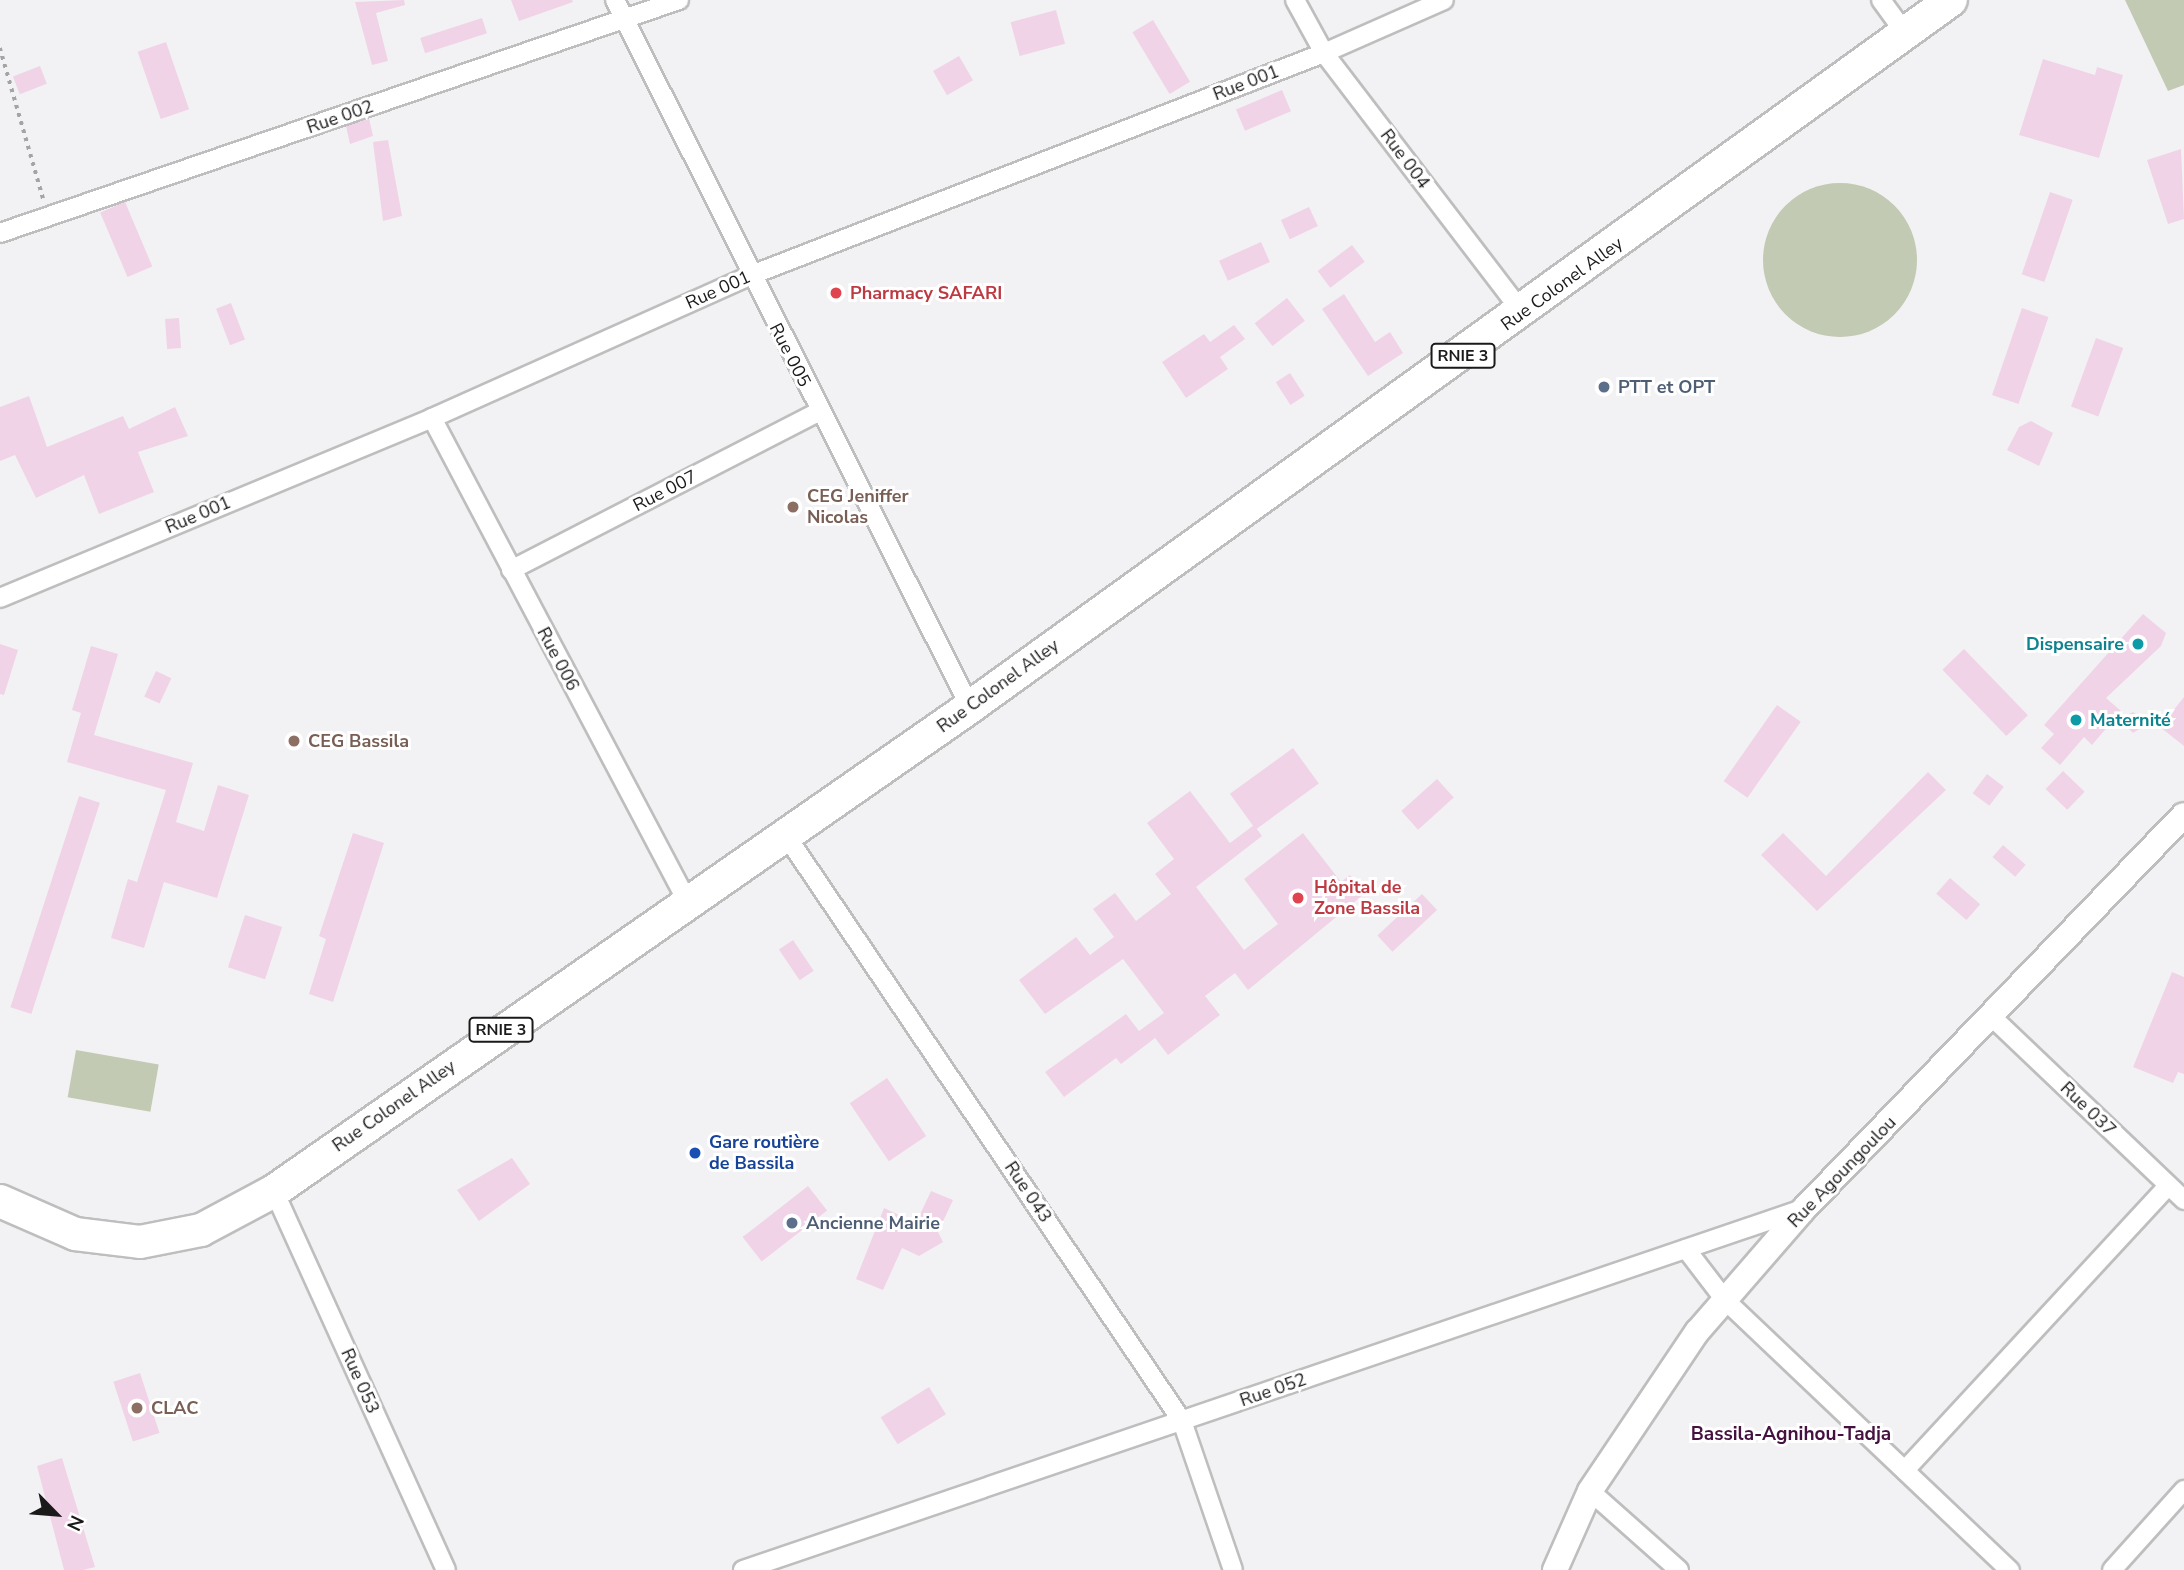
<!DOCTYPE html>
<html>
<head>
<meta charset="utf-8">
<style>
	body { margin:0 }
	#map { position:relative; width:2184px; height:1570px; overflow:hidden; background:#f2f2f4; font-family:"Nunito Sans",sans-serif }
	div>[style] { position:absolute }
	.green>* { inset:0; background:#c2cab3; transform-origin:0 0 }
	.round { border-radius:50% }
	.building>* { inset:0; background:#f1d3e7; transform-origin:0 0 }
	.path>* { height:3.5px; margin-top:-1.75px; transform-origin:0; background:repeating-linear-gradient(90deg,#a4a4a5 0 3.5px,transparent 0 8.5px) }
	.roads { filter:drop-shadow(2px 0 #bebebf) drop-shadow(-2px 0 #bebebf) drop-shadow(0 2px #bebebf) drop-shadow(0 -2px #bebebf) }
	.street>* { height:18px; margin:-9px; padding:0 9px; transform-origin:9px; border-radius:9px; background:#fff }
	.secondary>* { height:24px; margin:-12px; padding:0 12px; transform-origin:12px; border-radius:12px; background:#fff }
	.highway>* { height:32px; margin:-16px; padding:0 16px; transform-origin:16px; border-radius:16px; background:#fff }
	.dots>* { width:19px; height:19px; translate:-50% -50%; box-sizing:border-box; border:4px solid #fff; border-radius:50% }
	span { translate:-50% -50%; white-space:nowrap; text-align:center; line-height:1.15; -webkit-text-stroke:6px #fff; paint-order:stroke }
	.shield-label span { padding:2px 5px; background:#fff; border:2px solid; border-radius:5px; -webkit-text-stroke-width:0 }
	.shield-label { font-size:16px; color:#1a1a1b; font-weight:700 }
	.street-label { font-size:18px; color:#1a1a1b }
	.health-label { font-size:18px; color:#be3a42; font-weight:700 }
	.left { translate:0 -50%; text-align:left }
	.service-label { font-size:18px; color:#4e5e75; font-weight:700 }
	.education-label { font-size:18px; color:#785e54; font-weight:700 }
	.culture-label { font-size:18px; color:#0d838f; font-weight:700 }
	.right { translate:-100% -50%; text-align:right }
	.transit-label { font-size:18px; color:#164399; font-weight:700 }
	.neighbourhood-label { font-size:19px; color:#45113f; font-weight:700 }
	.north { position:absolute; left:21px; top:1479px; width:70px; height:70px; -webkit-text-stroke:5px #fff; paint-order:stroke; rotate:115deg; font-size:19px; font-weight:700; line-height:28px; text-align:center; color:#1a1a1b }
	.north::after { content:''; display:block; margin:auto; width:24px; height:32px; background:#1a1a1b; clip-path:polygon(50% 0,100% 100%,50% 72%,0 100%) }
</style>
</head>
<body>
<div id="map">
	<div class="green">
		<div style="clip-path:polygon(2125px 0,2184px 0,2184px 85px,2168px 91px)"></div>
		<div class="round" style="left:1763px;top:183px;width:154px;height:154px"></div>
		<div style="left:76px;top:1050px;width:84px;height:48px;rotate:10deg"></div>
	</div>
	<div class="building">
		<div style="clip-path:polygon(404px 0,405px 5px,376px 13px,388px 61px,372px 65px,355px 2px)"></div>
		<div style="clip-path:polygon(511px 0,572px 0,573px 2px,519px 21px)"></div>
		<div style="left:1056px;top:10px;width:35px;height:47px;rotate:75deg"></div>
		<div style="left:482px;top:18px;width:16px;height:65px;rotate:72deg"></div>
		<div style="left:1153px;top:20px;width:72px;height:24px;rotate:59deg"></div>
		<div style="left:166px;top:42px;width:71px;height:30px;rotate:71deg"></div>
		<div style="left:959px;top:56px;width:28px;height:30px;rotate:60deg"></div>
		<div style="clip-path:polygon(2043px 59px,2095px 75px,2097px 67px,2123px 75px,2099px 158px,2019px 135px)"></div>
		<div style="left:40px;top:66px;width:19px;height:29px;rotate:69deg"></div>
		<div style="left:1282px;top:90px;width:23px;height:50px;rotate:67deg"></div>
		<div style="clip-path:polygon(369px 118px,373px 136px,350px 144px,346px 126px)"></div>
		<div style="clip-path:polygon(388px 140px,402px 216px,383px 221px,373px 142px)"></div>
		<div style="clip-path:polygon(2181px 149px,2184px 219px,2168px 224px,2147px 160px)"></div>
		<div style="left:2050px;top:192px;width:24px;height:87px;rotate:19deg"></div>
		<div style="left:125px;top:202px;width:70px;height:27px;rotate:67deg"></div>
		<div style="left:1309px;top:207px;width:21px;height:31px;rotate:65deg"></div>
		<div style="left:1261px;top:242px;width:22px;height:46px;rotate:66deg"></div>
		<div style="left:1352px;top:245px;width:21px;height:43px;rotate:53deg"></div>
		<div style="clip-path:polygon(1344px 294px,1375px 342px,1390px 332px,1403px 353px,1368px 376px,1322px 309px)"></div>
		<div style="left:1287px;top:298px;width:29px;height:41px;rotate:52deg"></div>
		<div style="left:231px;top:303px;width:39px;height:16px;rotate:69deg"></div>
		<div style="left:2022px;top:308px;width:28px;height:92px;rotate:19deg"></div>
		<div style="left:179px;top:318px;width:30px;height:14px;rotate:86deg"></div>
		<div style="clip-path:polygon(1234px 325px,1245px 339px,1220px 357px,1228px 369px,1186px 398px,1162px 362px,1204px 334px,1210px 342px)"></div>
		<div style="left:2096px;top:338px;width:29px;height:73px;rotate:20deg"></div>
		<div style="left:1290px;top:373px;width:27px;height:17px;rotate:57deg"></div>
		<div style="clip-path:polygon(29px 396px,47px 447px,123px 416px,129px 429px,175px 407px,188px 436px,138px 452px,154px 492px,99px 514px,84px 475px,36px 498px,15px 455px,0 461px,0 407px)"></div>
		<div style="clip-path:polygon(2031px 421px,2053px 433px,2039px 466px,2007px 450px,2019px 427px)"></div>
		<div style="clip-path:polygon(2143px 614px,2166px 633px,2161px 646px,2106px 698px,2121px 711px,2092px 745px,2084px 737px,2060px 765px,2041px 748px,2054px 734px,2044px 725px)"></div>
		<div style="clip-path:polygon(0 644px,18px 650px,4px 695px,0 694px)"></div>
		<div style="clip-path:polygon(91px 646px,118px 654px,94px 735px,193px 763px,176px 822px,204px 831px,218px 785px,249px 795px,217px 898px,164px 882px,144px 948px,111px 938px,128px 879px,137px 882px,166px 790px,67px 762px,81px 713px,72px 710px)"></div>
		<div style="left:1964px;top:649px;width:92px;height:30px;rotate:46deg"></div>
		<div style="left:156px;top:671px;width:17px;height:28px;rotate:25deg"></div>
		<div style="clip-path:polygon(2184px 697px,2184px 746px,2160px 727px)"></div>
		<div style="left:1777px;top:705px;width:29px;height:93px;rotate:35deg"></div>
		<div style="clip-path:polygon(2133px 712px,2149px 723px,2133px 733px,2119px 719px)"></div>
		<div style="left:1293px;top:748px;width:44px;height:78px;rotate:54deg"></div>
		<div style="left:2063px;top:771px;width:30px;height:25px;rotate:44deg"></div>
		<div style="clip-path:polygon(1928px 772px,1946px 790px,1817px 911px,1761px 855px,1783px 833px,1826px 876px)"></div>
		<div style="left:1987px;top:774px;width:21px;height:24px;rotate:37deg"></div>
		<div style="left:1437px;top:779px;width:25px;height:48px;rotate:48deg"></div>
		<div style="clip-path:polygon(1190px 791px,1230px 843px,1254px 825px,1262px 836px,1196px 887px,1244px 950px,1278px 924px,1244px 879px,1303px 833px,1341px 882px,1350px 875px,1364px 894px,1248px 990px,1235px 973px,1205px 996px,1220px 1015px,1168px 1055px,1155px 1038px,1121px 1064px,1116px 1058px,1064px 1097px,1045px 1072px,1126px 1014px,1139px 1031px,1164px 1013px,1123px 959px,1045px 1014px,1019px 980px,1076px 937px,1090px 955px,1114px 937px,1093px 909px,1115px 893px,1136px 921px,1171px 894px,1155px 874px,1174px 859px,1147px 823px)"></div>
		<div style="left:79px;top:796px;width:22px;height:222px;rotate:18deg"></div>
		<div style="clip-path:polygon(353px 833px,384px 843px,333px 1002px,309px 994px,326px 939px,319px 936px)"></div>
		<div style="left:2003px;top:845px;width:30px;height:16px;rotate:41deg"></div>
		<div style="left:1950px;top:878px;width:40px;height:21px;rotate:41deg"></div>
		<div style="left:1422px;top:894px;width:22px;height:61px;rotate:47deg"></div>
		<div style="left:245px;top:915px;width:39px;height:55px;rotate:18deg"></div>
		<div style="left:793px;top:940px;width:37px;height:17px;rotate:56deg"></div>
		<div style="clip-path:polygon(2172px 972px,2184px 977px,2184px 1074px,2178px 1072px,2173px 1083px,2133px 1067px)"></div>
		<div style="left:887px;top:1078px;width:70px;height:45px;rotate:56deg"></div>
		<div style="clip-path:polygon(512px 1158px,530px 1184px,479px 1221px,457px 1190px)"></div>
		<div style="left:808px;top:1186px;width:31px;height:83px;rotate:52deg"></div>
		<div style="clip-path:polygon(931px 1191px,953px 1200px,938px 1232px,943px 1242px,919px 1256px,902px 1248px,883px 1290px,856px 1279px,884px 1208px,916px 1223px)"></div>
		<div style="left:140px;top:1373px;width:63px;height:28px;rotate:72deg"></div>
		<div style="left:929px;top:1387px;width:32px;height:57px;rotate:58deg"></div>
		<div style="clip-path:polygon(62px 1458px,95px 1567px,83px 1570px,64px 1570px,37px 1466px)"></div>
	</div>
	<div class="path">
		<div style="left:0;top:48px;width:159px;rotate:74deg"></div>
	</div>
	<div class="roads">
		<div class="street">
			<div style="left:615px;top:0;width:791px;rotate:63.34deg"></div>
			<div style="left:1295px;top:0;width:60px;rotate:61.3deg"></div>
			<div style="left:1324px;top:53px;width:327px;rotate:52.6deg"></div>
			<div style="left:1881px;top:0;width:39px;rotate:54deg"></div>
			<div style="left:0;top:233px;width:718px;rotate:-18.94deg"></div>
			<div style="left:432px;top:418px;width:544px;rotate:62.16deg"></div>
			<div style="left:511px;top:570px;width:346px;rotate:-27.2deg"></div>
			<div style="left:0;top:598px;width:468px;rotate:-22.6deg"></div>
			<div style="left:432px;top:418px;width:347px;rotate:-24.1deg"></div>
			<div style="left:749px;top:276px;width:617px;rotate:-21.2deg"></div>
			<div style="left:1324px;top:53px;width:131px;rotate:-23.8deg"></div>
			<div style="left:785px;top:834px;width:709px;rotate:55.93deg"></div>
			<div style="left:1182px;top:1421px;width:157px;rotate:71.1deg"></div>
			<div style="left:1993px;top:1018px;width:264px;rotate:43.6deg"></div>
			<div style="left:274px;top:1191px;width:416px;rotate:65.6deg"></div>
			<div style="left:1686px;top:1249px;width:64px;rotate:52.6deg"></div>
			<div style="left:1725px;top:1300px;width:393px;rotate:43.5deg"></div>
			<div style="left:1905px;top:1470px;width:387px;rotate:-47.2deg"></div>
			<div style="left:1590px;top:1491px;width:119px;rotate:41.6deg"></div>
			<div style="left:743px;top:1570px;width:1120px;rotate:-18.81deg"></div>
			<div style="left:2112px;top:1570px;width:108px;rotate:-48deg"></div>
		</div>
		<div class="secondary">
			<div style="left:1555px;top:1570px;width:86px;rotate:-66.1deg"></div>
			<div style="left:1590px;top:1491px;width:192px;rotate:-56.1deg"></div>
			<div style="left:1697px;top:1332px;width:163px;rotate:-49deg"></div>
			<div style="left:1804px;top:1209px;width:547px;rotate:-46.04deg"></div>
		</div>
		<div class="highway">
			<div style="left:0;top:1201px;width:82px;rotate:23.7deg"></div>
			<div style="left:75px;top:1234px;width:65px;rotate:7deg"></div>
			<div style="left:140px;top:1242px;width:62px;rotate:-11.1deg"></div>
			<div style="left:201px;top:1230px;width:83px;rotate:-28.1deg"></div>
			<div style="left:274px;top:1191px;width:848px;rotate:-34.81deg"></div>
			<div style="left:970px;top:707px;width:1209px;rotate:-35.78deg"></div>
		</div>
	</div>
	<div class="dots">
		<div style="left:836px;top:293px;background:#e0444e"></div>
		<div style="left:1604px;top:387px;background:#5c6f8a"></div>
		<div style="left:793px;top:507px;background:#8d6e63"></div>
		<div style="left:2138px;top:644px;background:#0f9aa8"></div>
		<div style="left:2076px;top:720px;background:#0f9aa8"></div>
		<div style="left:294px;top:741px;background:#8d6e63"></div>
		<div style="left:1298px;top:898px;background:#e0444e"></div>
		<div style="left:695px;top:1153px;background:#1a4fb4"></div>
		<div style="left:792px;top:1223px;background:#5c6f8a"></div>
		<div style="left:137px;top:1408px;background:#8d6e63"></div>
	</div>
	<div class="shield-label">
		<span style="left:1463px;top:356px">RNIE 3</span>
		<span style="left:501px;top:1030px">RNIE 3</span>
	</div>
	<div class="street-label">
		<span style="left:1246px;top:83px;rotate:-21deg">Rue 001</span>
		<span style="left:340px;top:117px;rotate:-19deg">Rue 002</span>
		<span style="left:1405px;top:159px;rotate:53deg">Rue 004</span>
		<span style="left:1562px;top:284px;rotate:-36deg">Rue Colonel Alley</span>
		<span style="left:718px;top:290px;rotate:-24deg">Rue 001</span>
		<span style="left:790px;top:355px;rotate:63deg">Rue 005</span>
		<span style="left:665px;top:491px;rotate:-27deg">Rue 007</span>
		<span style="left:198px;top:515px;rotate:-23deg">Rue 001</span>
		<span style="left:558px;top:659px;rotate:62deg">Rue 006</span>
		<span style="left:998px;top:686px;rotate:-36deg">Rue Colonel Alley</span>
		<span style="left:394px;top:1106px;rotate:-35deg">Rue Colonel Alley</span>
		<span style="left:2088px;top:1109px;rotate:44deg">Rue 037</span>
		<span style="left:1842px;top:1172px;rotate:-46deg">Rue Agoungoulou</span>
		<span style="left:1028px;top:1192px;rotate:56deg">Rue 043</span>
		<span style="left:360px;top:1381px;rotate:66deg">Rue 053</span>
		<span style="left:1273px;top:1390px;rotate:-19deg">Rue 052</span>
	</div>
	<div class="health-label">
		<span class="left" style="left:850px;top:293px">Pharmacy SAFARI</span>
		<span class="left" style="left:1314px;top:898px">Hôpital de<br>Zone Bassila</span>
	</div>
	<div class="service-label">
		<span class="left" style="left:1618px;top:387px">PTT et OPT</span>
		<span class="left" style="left:806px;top:1223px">Ancienne Mairie</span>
	</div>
	<div class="education-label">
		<span class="left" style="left:807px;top:507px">CEG Jeniffer<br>Nicolas</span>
		<span class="left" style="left:308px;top:741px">CEG Bassila</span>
		<span class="left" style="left:151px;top:1408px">CLAC</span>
	</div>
	<div class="culture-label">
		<span class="right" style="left:2124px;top:644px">Dispensaire</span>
		<span class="left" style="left:2090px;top:720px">Maternité</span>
	</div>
	<div class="transit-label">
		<span class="left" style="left:709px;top:1153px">Gare routière<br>de Bassila</span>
	</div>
	<div class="neighbourhood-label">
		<span style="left:1791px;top:1435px">Bassila-Agnihou-Tadja</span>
	</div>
	<div class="north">N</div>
</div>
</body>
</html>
